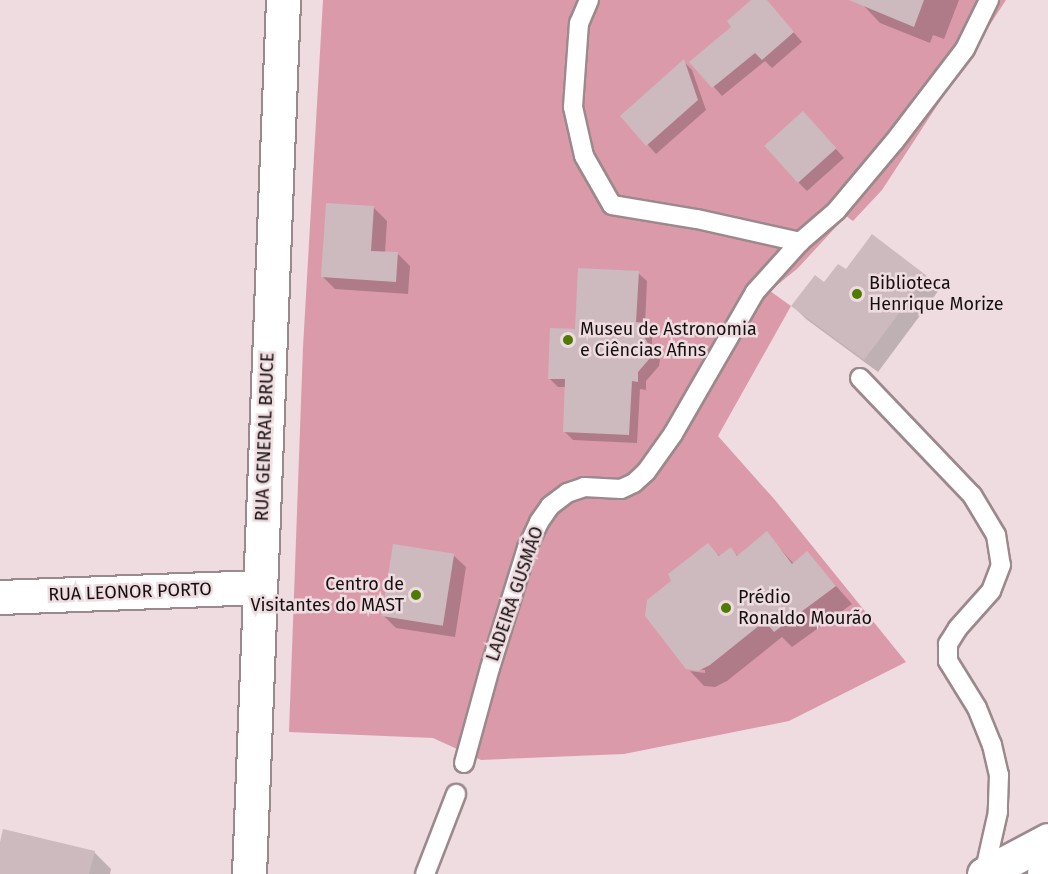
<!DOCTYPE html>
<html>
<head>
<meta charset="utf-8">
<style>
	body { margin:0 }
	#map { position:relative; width:1048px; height:874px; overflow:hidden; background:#efdce0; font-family:"Fira Sans",sans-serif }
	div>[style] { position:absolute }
	.green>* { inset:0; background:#db9aaa }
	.shadow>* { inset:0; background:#0003 }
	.building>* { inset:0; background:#cdbabe; transform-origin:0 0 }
	.roads { filter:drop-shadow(2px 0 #9b898d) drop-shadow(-2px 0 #9b898d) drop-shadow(0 2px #9b898d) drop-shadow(0 -2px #9b898d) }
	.lane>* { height:18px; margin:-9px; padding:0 9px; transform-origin:9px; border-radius:9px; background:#fff }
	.street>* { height:33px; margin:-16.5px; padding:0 16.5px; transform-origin:16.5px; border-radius:16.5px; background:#fff }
	.dots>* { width:16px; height:16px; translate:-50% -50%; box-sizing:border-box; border:3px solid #efdce0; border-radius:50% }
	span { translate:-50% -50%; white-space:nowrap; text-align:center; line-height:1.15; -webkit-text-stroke:5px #efdce0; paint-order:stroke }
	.poi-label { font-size:18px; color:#150f10 }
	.left { translate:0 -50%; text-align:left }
	.right { translate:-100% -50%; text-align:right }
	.street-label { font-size:18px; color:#150f10 }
</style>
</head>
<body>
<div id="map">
	<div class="green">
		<div style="clip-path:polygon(323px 0,1006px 0,882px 190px,853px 221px,846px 216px,798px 268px,770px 291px,791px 306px,718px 436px,775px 500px,906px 662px,789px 721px,624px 754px,481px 760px,433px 738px,289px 732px,303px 347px)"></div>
	</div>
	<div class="shadow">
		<div style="clip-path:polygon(754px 0,766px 0,802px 42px,772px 68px,765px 61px,722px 96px,692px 62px,733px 27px)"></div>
		<div style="clip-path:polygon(861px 0,959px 0,944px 39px,933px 35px,930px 43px,880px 23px,864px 6px,865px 3px)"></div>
		<div style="clip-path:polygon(683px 61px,692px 70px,706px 110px,656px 154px,622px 116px)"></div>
		<div style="clip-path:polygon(811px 121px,844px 158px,807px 191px,798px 182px)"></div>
		<div style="clip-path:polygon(374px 208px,387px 221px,385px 253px,397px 253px,410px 266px,408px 294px,335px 289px,322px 276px)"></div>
		<div style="clip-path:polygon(846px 271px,926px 277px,939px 290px,878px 372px,806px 319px,793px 306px)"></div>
		<div style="clip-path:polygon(638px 273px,647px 281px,645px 325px,652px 333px,652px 347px,660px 360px,659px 366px,646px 381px,646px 390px,640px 389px,637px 443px,573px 440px,564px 431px,566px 387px,558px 387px,549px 378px,576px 330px)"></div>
		<div style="clip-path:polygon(766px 533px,794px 564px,807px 553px,852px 604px,792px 647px,782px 637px,727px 681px,715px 687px,704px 686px,690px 671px,705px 673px,705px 670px,687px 668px,673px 581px,708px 545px,721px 557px,731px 549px,738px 556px)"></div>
		<div style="clip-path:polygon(453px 555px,466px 567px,455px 637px,396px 628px,384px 616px)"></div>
		<div style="clip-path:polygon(0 848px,94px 852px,111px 869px,110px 874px,0 874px)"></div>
	</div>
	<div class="building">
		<div style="clip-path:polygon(751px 0,767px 0,794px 32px,762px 60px,755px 53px,712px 88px,689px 62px,731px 27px,727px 21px)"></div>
		<div style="clip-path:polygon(849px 0,924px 0,914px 27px)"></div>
		<div style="clip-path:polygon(684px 59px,698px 100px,646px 146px,620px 116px)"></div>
		<div style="left:803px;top:111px;width:50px;height:52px;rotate:48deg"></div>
		<div style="clip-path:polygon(326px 203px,374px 206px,371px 251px,398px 252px,396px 282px,321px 277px)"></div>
		<div style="clip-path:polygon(872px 234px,927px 276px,864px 360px,791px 306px,815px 275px,824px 282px,838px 264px,846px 269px)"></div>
		<div style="clip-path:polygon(578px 268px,639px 271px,636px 322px,644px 323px,644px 337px,652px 350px,651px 357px,638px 372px,638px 382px,632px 381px,629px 435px,563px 432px,565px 379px,548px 379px,550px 328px,575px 329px)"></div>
		<div style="clip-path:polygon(767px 531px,792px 564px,807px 551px,836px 586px,774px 632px,765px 621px,710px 665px,698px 671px,686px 669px,645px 616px,647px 600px,671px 581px,668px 574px,708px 543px,719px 556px,731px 547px,737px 556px)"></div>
		<div style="left:393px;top:544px;width:62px;height:73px;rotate:9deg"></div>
		<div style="clip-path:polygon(3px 829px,95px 851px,89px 874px,0 874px,0 842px)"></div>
	</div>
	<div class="roads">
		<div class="lane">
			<div style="left:589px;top:0;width:25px;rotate:113deg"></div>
			<div style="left:579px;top:23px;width:84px;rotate:94.1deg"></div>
			<div style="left:573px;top:107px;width:50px;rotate:77.3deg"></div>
			<div style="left:584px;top:156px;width:56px;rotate:60.3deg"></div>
			<div style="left:612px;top:205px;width:86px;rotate:9.4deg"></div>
			<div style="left:697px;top:219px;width:106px;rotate:12.6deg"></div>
			<div style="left:860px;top:378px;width:162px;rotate:46.3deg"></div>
			<div style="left:972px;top:495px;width:47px;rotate:59deg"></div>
			<div style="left:996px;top:535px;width:30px;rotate:81deg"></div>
			<div style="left:1001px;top:565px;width:28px;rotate:111deg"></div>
			<div style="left:991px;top:591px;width:50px;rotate:131.7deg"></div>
			<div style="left:958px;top:628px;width:19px;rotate:122deg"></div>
			<div style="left:948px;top:644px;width:17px;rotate:90deg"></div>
			<div style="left:948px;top:661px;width:55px;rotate:58.3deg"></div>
			<div style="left:977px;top:708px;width:40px;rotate:68deg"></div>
			<div style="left:992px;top:745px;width:31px;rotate:77deg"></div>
			<div style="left:999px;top:775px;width:37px;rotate:92deg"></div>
			<div style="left:998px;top:812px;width:64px;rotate:102.7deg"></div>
			<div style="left:464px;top:763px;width:98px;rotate:-74.7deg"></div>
			<div style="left:490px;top:668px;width:126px;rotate:-72.9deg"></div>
			<div style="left:527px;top:548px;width:29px;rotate:-65deg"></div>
			<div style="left:539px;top:522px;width:19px;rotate:-55deg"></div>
			<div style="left:550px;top:506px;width:21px;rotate:-37deg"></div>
			<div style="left:567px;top:493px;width:18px;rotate:-19deg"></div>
			<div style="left:584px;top:487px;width:37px;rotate:3deg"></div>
			<div style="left:621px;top:489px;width:14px;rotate:-25deg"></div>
			<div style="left:634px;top:483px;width:16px;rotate:-43deg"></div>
			<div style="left:646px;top:472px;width:47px;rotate:-54.6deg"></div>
			<div style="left:673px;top:434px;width:164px;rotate:-60deg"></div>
			<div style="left:755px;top:292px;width:67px;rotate:-48deg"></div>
			<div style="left:800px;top:242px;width:48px;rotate:-40.7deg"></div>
			<div style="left:836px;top:211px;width:90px;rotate:-50deg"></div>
			<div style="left:894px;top:142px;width:117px;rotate:-52.6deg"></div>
			<div style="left:965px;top:49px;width:55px;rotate:-63.9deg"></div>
			<div style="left:425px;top:874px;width:86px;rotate:-68.8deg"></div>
		</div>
		<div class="street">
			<div style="left:0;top:597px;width:260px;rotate:-2.2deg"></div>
			<div style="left:249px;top:874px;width:875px;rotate:-87.77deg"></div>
			<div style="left:984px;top:874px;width:72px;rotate:-28deg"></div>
			<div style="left:1044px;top:874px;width:29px;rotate:-82deg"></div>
		</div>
	</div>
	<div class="dots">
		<div style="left:857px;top:294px;background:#4e7b00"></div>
		<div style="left:568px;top:340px;background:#4e7b00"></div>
		<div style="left:416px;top:595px;background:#4e7b00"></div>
		<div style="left:726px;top:608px;background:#4e7b00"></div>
	</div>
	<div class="poi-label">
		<span class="left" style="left:869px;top:294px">Biblioteca<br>Henrique Morize</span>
		<span class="left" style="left:580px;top:340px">Museu de Astronomia<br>e Ciências Afins</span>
		<span class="right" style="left:404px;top:595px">Centro de<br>Visitantes do MAST</span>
		<span class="left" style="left:738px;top:608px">Prédio<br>Ronaldo Mourão</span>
	</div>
	<div class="street-label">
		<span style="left:265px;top:437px;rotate:-88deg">RUA GENERAL BRUCE</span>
		<span style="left:130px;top:592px;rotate:-2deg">RUA LEONOR PORTO</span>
		<span style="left:515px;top:594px;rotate:-71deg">LADEIRA GUSMÃO</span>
	</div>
</div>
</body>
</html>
